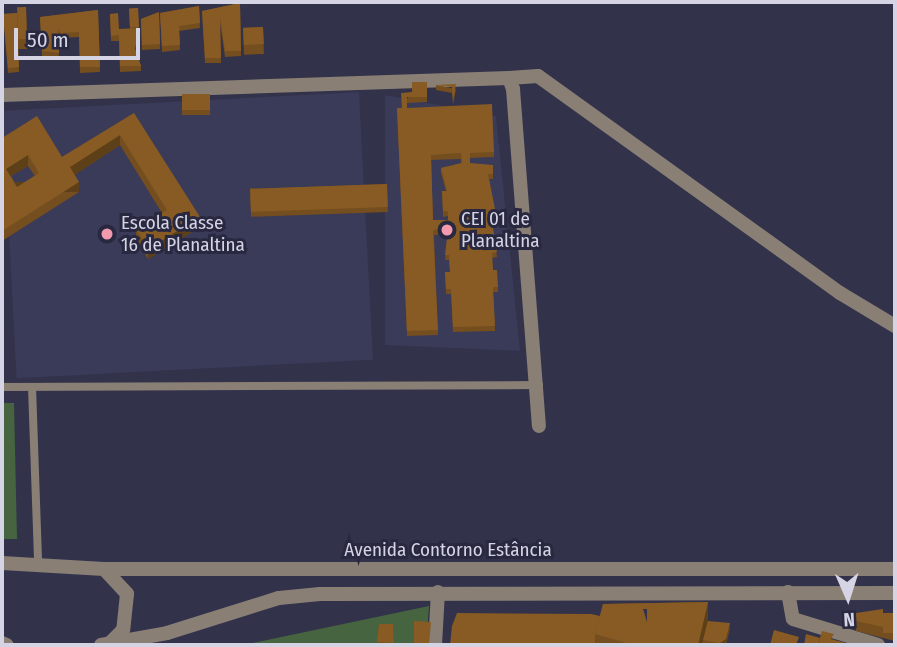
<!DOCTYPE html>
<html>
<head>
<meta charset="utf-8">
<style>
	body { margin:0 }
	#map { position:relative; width:897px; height:647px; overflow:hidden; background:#32324b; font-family:"Fira Sans Condensed",sans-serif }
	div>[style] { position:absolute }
	.built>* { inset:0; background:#3a3a59; transform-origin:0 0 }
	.green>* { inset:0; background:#466440 }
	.service>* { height:8px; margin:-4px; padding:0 4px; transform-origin:4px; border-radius:4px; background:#897f75 }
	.minor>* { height:14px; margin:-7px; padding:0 7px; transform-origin:7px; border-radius:7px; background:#897f75 }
	.tertiary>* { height:14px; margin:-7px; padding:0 7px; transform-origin:7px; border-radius:7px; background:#897f75 }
	.wall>* { inset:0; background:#744e1e; transform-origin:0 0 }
	.shaded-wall>* { inset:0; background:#5e4018; transform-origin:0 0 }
	.building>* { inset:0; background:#875b23; transform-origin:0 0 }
	.dots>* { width:19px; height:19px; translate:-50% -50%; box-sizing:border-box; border:4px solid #282840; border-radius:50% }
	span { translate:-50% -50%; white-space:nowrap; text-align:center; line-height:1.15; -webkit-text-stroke:6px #282840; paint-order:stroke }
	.poi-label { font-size:19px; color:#d4d4e4 }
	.left { translate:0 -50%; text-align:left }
	.street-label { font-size:19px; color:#d4d4e4 }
	.frame { position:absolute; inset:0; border:4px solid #d4d4e4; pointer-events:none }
	.north { position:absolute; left:813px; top:563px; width:70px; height:70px; -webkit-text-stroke:5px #282840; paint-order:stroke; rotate:177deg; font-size:19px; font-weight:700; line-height:28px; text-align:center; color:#d4d4e4 }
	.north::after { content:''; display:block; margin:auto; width:24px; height:32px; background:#d4d4e4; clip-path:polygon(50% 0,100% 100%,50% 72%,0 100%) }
	.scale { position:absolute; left:14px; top:28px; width:126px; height:32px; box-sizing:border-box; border:4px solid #d4d4e4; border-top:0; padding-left:9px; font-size:21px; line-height:24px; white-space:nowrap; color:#d4d4e4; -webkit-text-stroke:5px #282840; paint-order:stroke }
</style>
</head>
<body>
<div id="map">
	<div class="built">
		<div style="left:359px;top:92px;width:268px;height:357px;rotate:87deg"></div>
		<div style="clip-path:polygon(385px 95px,496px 116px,520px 351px,385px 345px)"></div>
	</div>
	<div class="green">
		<div style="clip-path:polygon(2px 403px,14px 403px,17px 539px,2px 539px)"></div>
		<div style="clip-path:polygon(429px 606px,426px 645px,243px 645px)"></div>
	</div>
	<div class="service">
		<div style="left:2px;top:387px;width:537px;rotate:-0.21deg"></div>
		<div style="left:32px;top:387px;width:176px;rotate:88deg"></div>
	</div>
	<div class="minor">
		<div style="left:509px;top:78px;width:29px;rotate:-4deg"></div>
		<div style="left:538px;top:76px;width:372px;rotate:35.7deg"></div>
		<div style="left:840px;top:293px;width:64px;rotate:31deg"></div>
		<div style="left:2px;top:95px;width:507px;rotate:-1.92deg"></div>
		<div style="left:509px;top:78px;width:12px;rotate:70deg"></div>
		<div style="left:513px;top:89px;width:338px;rotate:85.6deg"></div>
		<div style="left:788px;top:592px;width:27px;rotate:80deg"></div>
		<div style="left:793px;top:619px;width:89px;rotate:17deg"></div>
		<div style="left:435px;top:645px;width:53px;rotate:-86.8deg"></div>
	</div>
	<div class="tertiary">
		<div style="left:2px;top:563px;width:102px;rotate:3.4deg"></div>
		<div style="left:104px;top:569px;width:791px"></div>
		<div style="left:104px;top:569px;width:34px;rotate:47deg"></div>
		<div style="left:127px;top:594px;width:36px;rotate:96deg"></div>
		<div style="left:123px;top:630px;width:18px;rotate:135deg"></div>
		<div style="left:2px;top:643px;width:5px;rotate:22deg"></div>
		<div style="left:101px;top:645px;width:67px;rotate:-10.3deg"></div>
		<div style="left:167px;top:633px;width:117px;rotate:-17.4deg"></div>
		<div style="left:279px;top:598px;width:41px;rotate:-5.6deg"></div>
		<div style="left:320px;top:594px;width:575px;rotate:-0.1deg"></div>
	</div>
	<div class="wall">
		<div style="clip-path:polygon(240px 3px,241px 56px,225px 57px,220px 23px,221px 63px,205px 63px,202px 11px)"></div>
		<div style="clip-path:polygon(199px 6px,200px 28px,179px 31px,180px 50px,162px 52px,160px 13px)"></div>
		<div style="clip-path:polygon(26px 7px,27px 49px,18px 49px,19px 72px,8px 73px,3px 14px,17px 13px)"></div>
		<div style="clip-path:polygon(138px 8px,139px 33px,135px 50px,141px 66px,141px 71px,120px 72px,119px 41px,111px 41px,110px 14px,119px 29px,130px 29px,129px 9px)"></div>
		<div style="clip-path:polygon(98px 10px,100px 72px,80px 73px,79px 37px,60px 38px,58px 34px,59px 58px,42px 56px,40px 17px)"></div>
		<div style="clip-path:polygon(159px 12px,160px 49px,142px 50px,141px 19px)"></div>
		<div style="left:263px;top:27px;width:27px;height:20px;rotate:88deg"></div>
		<div style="clip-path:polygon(evenodd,427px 82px,427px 102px,407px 103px,407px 108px,494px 152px,494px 157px,470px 158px,470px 163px,493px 174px,493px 179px,489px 179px,495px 214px,491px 215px,497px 257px,492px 258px,493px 270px,498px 287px,498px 292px,493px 292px,495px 331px,453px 332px,451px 294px,446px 294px,445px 272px,450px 272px,449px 260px,445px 260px,448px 234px,434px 235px,438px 335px,407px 336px,397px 108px,401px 108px,412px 92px,427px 82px,461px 159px,461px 163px,441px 168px,441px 173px,446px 191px,442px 191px,443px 217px,448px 216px,448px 220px,433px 220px,431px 160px,461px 159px)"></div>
		<div style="clip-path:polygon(436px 85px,456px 89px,453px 105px,452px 93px,436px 90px)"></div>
		<div style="left:210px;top:94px;width:21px;height:28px;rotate:90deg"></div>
		<div style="clip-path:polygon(evenodd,134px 113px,200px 227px,148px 259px,136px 239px,136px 229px,162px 213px,120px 145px,74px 175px,79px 192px,2px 241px,2px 138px,62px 157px,134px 113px,28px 166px,35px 176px,17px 187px,11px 176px,28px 166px)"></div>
		<div style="left:387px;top:184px;width:28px;height:137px;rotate:88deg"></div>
		<div style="clip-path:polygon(evenodd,708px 602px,708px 621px,730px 628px,726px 645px,703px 645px,703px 642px,702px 645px,450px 645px,600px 616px,603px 604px,708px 602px,643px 609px,647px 609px,647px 622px,643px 609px)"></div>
		<div style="clip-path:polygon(856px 613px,883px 619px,895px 613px,895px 641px,856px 631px)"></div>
		<div style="clip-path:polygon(379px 624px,393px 624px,394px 645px,377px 645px)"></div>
	</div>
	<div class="shaded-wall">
		<div style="clip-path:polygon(120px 135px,120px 145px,70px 178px,70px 167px)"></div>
		<div style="clip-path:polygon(28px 155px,28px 166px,6px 179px,6px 169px)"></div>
		<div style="left:79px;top:182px;width:10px;height:91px;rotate:90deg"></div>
		<div style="clip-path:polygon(200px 217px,200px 227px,148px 259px,148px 249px)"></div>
		<div style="clip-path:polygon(708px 602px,708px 621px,702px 645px,698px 645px)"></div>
		<div style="clip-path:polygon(730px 623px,726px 645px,720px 645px,720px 643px)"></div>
	</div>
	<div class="building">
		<div style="clip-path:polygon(240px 3px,241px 51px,225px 51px,220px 17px,221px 58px,205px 58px,202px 11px)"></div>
		<div style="clip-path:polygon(199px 6px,200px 23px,179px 26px,180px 45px,162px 46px,160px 13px)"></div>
		<div style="left:26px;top:7px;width:32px;height:9px;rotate:88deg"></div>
		<div style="left:138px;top:8px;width:19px;height:9px;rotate:87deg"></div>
		<div style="clip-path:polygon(98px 10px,100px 67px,80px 67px,79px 32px,60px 33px,58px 28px,59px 53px,42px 51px,40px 17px)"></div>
		<div style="clip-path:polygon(159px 12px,160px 44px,142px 45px,141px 19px)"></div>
		<div style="clip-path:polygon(17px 13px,19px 67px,8px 68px,3px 14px)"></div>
		<div style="clip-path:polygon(118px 13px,119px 29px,139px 28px,135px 48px,141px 66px,120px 66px,119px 35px,111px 36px,110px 14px)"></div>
		<div style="left:263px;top:27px;width:17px;height:20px;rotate:87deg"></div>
		<div style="clip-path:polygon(evenodd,412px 82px,427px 82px,427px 97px,407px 97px,407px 108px,492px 104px,494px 152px,470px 153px,470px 163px,493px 165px,493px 174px,488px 174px,495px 209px,490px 210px,497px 252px,492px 253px,493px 270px,497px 270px,498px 287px,493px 287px,495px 326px,453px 327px,451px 289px,446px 289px,445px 272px,450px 272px,449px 255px,445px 255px,448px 229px,433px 230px,438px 330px,407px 331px,397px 108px,402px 108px,401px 93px,412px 92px,412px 82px,461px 153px,462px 163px,441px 168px,447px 191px,442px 191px,443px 211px,448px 211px,448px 220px,433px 220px,431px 155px,461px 153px)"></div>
		<div style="clip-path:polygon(456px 84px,453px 100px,452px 87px,436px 85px)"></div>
		<div style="left:210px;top:94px;width:16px;height:28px;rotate:90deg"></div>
		<div style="clip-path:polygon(evenodd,134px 113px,200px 217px,148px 249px,136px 229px,167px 210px,120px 135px,70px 167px,79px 182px,2px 231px,2px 138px,37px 116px,62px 157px,134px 113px,28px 155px,39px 173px,17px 187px,6px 169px,28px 155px)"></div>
		<div style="left:387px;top:184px;width:23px;height:137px;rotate:88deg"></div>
		<div style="clip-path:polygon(evenodd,708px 602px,698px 645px,633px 645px,595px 634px,603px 604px,708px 602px,643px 609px,647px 609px,647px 623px,643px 609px)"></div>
		<div style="clip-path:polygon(883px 609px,883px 627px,856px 621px,856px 613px)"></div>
		<div style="clip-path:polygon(457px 613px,591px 614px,600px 616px,595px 634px,595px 645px,450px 645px,452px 626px)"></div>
		<div style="left:883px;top:613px;width:12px;height:20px"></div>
		<div style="clip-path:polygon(414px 621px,431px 622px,429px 645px,414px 645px)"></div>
		<div style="clip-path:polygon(708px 621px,730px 623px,726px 639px,720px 643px,703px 640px)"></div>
		<div style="clip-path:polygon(379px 624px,393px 624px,394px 643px,377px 642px)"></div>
		<div style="clip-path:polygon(774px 630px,799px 637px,796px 645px,770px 645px)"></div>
		<div style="clip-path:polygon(822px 631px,834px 634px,831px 639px,853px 645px,818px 645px)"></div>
		<div style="clip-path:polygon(806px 634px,820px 638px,818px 645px,804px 645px)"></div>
	</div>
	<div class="dots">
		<div style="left:447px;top:230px;background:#f29aae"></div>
		<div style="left:107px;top:234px;background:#f29aae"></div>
	</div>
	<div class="poi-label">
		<span class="left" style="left:461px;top:230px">CEI 01 de<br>Planaltina</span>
		<span class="left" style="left:121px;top:234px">Escola Classe<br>16 de Planaltina</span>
	</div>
	<div class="street-label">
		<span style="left:448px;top:550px">Avenida Contorno Estância</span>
	</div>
	<div class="frame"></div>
	<div class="north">N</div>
	<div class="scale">50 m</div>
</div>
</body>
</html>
